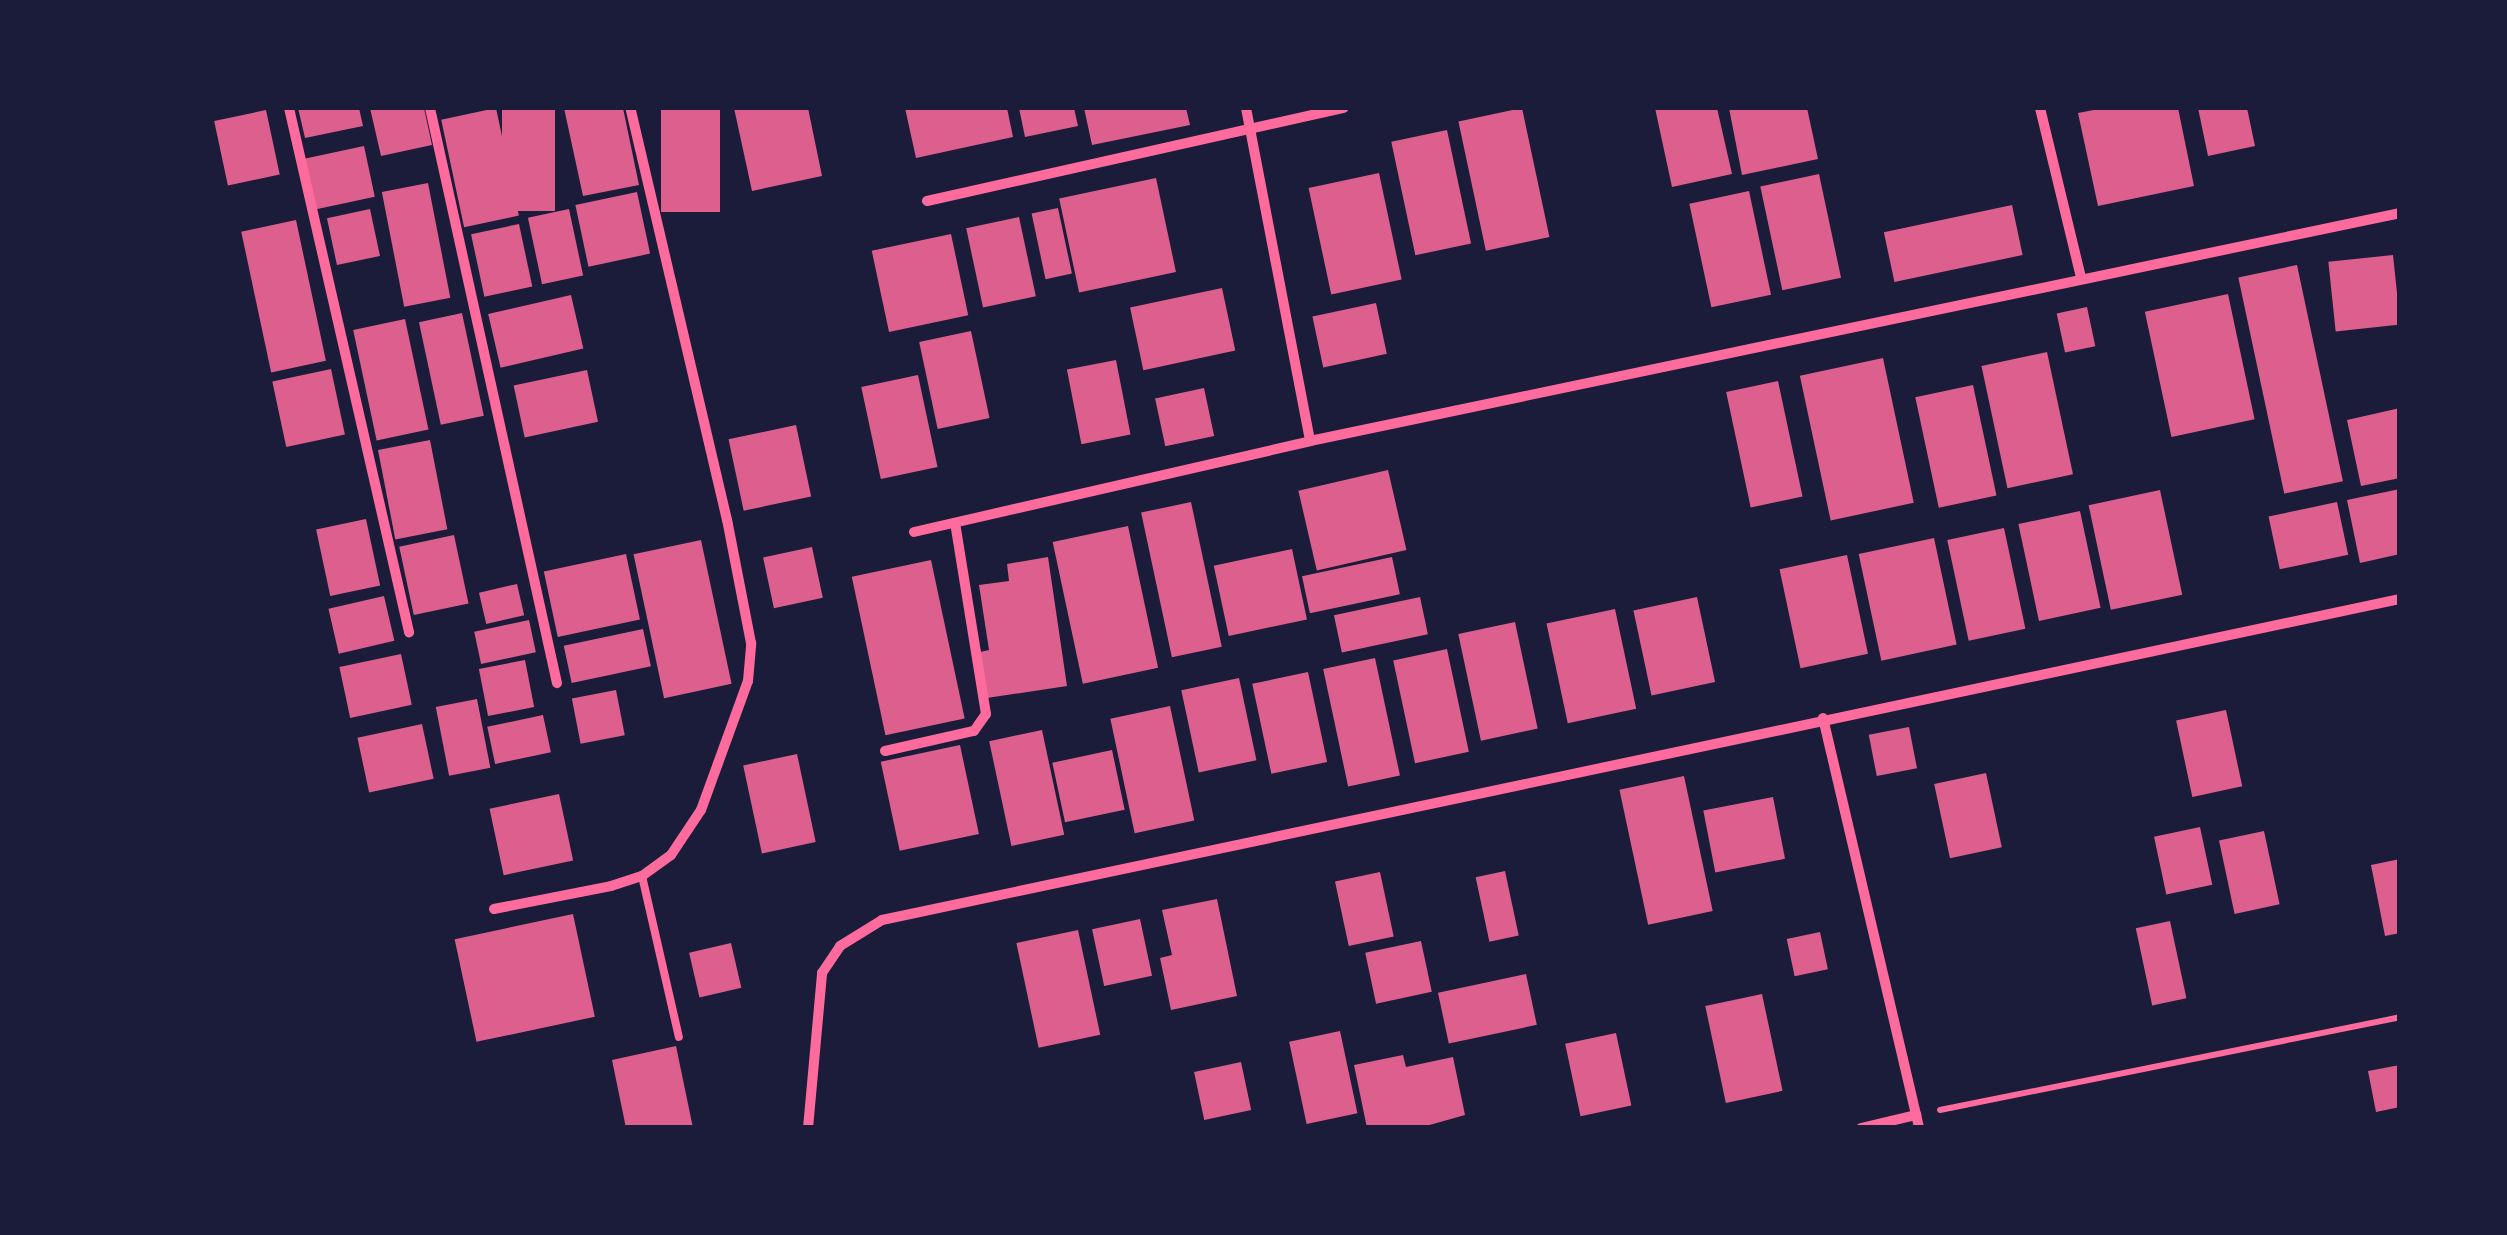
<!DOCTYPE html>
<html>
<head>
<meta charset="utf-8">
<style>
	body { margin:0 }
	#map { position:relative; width:2507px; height:1235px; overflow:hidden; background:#1b1b3a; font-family:"DejaVu Sans",sans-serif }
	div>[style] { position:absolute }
	.building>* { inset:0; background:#dd5f8e; transform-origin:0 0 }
	.path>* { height:6px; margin:-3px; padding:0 3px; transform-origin:3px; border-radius:3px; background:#ff6b9d }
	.service>* { height:8px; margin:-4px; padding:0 4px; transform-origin:4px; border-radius:4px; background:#ff6b9d }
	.minor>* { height:10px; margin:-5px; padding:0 5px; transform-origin:5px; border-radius:5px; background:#ff6b9d }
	span { translate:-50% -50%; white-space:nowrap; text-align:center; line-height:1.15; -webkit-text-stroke:10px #1b1b3a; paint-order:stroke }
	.frame { position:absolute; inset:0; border:110px solid #1b1b3a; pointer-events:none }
</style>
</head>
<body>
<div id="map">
	<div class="building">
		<div style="clip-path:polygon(298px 108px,359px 108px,363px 126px,305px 138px)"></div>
		<div style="clip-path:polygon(370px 108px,424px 108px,432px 145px,381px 156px)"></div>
		<div style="left:496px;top:108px;width:110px;height:56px;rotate:78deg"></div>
		<div style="left:502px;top:108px;width:53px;height:103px"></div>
		<div style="clip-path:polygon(564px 108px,623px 108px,639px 185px,583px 196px)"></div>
		<div style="left:661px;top:108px;width:59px;height:104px"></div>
		<div style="clip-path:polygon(734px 108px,808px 108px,822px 176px,752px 191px)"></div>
		<div style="clip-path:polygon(905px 108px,1007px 108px,1013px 137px,916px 158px)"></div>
		<div style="clip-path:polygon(1019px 108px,1074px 108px,1078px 126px,1025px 137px)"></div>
		<div style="clip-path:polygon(1084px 108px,1186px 108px,1190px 125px,1092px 145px)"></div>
		<div style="left:1522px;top:108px;width:132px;height:65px;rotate:78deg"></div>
		<div style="clip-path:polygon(1655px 108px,1717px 108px,1732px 174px,1672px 187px)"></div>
		<div style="clip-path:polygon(1729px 108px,1807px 108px,1818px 159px,1742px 175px)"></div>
		<div style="clip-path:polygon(2104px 108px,2178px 108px,2194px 186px,2098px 206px,2078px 113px)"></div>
		<div style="clip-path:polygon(2198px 108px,2247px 108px,2255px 146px,2208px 156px)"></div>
		<div style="left:266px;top:110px;width:66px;height:53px;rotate:78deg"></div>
		<div style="left:1447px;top:130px;width:116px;height:57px;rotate:78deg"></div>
		<div style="left:364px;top:146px;width:52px;height:61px;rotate:78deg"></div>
		<div style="left:1379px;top:173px;width:109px;height:72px;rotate:78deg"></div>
		<div style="left:1819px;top:174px;width:106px;height:60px;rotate:78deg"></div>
		<div style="left:1156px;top:178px;width:96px;height:99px;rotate:78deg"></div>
		<div style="left:428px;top:183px;width:117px;height:47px;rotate:79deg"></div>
		<div style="left:1749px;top:191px;width:106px;height:61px;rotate:78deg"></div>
		<div style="left:637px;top:192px;width:63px;height:63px;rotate:78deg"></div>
		<div style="left:2012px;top:205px;width:51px;height:131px;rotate:78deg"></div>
		<div style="left:1058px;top:208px;width:67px;height:27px;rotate:78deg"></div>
		<div style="left:370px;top:209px;width:48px;height:44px;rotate:78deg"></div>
		<div style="left:569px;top:209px;width:68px;height:42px;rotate:78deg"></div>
		<div style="left:1019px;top:217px;width:81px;height:54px;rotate:78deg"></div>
		<div style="left:296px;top:220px;width:144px;height:56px;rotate:78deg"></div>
		<div style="left:519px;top:224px;width:64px;height:49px;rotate:78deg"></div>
		<div style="left:951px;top:234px;width:83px;height:81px;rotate:78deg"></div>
		<div style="left:2393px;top:255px;width:70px;height:65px;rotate:84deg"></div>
		<div style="left:2297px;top:265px;width:221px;height:60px;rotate:78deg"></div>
		<div style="left:1222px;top:288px;width:64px;height:94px;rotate:78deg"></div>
		<div style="left:2228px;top:294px;width:128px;height:85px;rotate:78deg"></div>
		<div style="left:571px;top:295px;width:55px;height:85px;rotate:77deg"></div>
		<div style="left:1376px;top:303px;width:52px;height:65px;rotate:78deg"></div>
		<div style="left:2087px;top:307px;width:40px;height:31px;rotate:78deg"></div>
		<div style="left:462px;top:313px;width:105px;height:44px;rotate:78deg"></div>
		<div style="left:405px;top:319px;width:113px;height:53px;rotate:78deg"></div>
		<div style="left:971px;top:331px;width:89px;height:53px;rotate:78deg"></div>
		<div style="left:2047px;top:352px;width:125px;height:67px;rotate:78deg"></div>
		<div style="left:1883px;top:358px;width:148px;height:85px;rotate:78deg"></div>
		<div style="left:1116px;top:360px;width:76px;height:50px;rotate:79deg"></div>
		<div style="left:331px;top:369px;width:67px;height:60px;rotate:78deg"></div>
		<div style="left:587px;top:370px;width:53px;height:75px;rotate:78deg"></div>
		<div style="left:918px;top:375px;width:94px;height:58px;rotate:78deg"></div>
		<div style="left:1778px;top:381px;width:118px;height:53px;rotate:78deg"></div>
		<div style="left:1973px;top:385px;width:113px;height:59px;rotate:78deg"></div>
		<div style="left:1204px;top:388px;width:49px;height:50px;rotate:78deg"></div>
		<div style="clip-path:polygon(2400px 408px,2400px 478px,2361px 486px,2347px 420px)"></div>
		<div style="left:796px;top:425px;width:73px;height:69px;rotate:78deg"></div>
		<div style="left:430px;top:440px;width:91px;height:53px;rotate:79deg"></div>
		<div style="left:1388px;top:470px;width:82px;height:92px;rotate:77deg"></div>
		<div style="clip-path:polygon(2400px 489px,2400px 554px,2360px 563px,2347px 500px)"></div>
		<div style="left:2160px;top:490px;width:107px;height:73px;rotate:78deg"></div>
		<div style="left:1191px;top:502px;width:148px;height:51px;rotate:78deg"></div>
		<div style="left:2337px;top:502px;width:54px;height:70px;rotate:78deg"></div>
		<div style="left:2080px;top:511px;width:99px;height:63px;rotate:78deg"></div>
		<div style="left:366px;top:519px;width:68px;height:51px;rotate:78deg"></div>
		<div style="left:1128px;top:526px;width:145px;height:77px;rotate:78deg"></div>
		<div style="left:2004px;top:528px;width:103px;height:58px;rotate:78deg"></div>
		<div style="left:454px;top:535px;width:70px;height:56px;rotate:78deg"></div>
		<div style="left:1934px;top:538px;width:109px;height:77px;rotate:78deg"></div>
		<div style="left:701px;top:540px;width:147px;height:69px;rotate:78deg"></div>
		<div style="left:812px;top:547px;width:52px;height:50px;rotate:78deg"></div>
		<div style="left:1292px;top:549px;width:72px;height:80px;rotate:78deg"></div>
		<div style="left:626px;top:554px;width:67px;height:84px;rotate:78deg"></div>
		<div style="left:1847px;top:555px;width:101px;height:69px;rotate:78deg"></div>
		<div style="clip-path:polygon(1048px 557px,1067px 686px,987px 698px,980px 652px,989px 650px,979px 585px,1009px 581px,1007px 564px)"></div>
		<div style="left:1392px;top:557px;width:38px;height:92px;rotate:78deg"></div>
		<div style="left:931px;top:560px;width:162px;height:81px;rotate:78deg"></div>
		<div style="left:517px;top:584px;width:32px;height:39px;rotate:77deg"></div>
		<div style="left:384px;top:596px;width:46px;height:57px;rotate:77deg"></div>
		<div style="left:1420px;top:597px;width:38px;height:88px;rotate:78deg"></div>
		<div style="left:1697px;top:597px;width:87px;height:65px;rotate:78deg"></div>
		<div style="left:1615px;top:609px;width:102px;height:70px;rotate:78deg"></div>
		<div style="left:529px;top:620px;width:33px;height:56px;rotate:78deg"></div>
		<div style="left:1515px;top:622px;width:109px;height:58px;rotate:78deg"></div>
		<div style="left:643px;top:629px;width:38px;height:81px;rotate:78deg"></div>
		<div style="left:1447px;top:649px;width:105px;height:55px;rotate:78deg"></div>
		<div style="left:401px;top:654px;width:52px;height:63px;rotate:78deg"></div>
		<div style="left:1375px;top:658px;width:120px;height:53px;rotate:78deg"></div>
		<div style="left:525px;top:660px;width:48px;height:47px;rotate:79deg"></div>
		<div style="left:1308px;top:672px;width:92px;height:57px;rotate:78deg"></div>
		<div style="left:1239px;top:678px;width:84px;height:59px;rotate:78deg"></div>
		<div style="left:616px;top:690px;width:46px;height:45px;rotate:79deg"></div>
		<div style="left:477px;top:699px;width:70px;height:42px;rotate:79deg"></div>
		<div style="left:1170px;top:706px;width:117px;height:61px;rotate:78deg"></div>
		<div style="left:2226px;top:710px;width:78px;height:51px;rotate:78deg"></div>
		<div style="left:543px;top:715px;width:38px;height:57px;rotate:78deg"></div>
		<div style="left:422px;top:724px;width:56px;height:66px;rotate:78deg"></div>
		<div style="left:1909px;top:727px;width:42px;height:41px;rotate:79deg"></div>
		<div style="left:1042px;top:730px;width:107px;height:54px;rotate:78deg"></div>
		<div style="left:960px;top:745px;width:91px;height:81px;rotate:78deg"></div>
		<div style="left:1112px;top:750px;width:61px;height:61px;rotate:78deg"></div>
		<div style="left:797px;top:754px;width:90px;height:55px;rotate:78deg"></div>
		<div style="left:1986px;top:773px;width:76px;height:53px;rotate:78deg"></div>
		<div style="left:1684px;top:776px;width:138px;height:66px;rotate:78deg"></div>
		<div style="left:559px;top:794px;width:68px;height:71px;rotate:78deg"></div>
		<div style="left:1773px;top:797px;width:63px;height:71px;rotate:79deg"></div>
		<div style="left:2200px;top:827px;width:59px;height:47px;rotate:78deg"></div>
		<div style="left:2264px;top:831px;width:75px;height:46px;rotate:78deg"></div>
		<div style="clip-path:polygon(2400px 859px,2400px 933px,2385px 936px,2371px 865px)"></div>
		<div style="left:1505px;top:871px;width:66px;height:30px;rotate:78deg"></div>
		<div style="left:1380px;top:872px;width:66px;height:46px;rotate:78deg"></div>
		<div style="clip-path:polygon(1217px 899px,1237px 996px,1171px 1010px,1160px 958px,1172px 955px,1162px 910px)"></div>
		<div style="left:573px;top:914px;width:105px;height:121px;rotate:78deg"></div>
		<div style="left:1140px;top:919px;width:58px;height:49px;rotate:78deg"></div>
		<div style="left:2170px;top:921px;width:79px;height:35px;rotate:78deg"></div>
		<div style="left:1078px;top:930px;width:107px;height:63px;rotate:78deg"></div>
		<div style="left:1820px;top:932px;width:38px;height:34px;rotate:78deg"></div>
		<div style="left:1421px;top:941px;width:52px;height:57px;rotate:78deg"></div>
		<div style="left:731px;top:943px;width:46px;height:43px;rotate:77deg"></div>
		<div style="left:1526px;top:974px;width:52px;height:90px;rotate:78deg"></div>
		<div style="left:1762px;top:994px;width:99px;height:58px;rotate:78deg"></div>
		<div style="left:1340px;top:1031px;width:84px;height:52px;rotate:78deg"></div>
		<div style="left:1616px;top:1033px;width:74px;height:52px;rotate:78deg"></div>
		<div style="clip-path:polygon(676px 1046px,693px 1128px,626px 1128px,612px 1060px)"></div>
		<div style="clip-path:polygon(1403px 1055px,1406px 1067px,1453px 1057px,1465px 1115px,1419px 1128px,1367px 1128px,1354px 1065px)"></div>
		<div style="left:1241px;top:1062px;width:49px;height:48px;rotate:78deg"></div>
		<div style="clip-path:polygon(2400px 1065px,2400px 1107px,2376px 1112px,2368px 1071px)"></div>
	</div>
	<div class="path">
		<div style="left:1940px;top:1110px;width:469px;rotate:-11.4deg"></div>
	</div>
	<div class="service">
		<div style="left:642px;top:876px;width:165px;rotate:77.1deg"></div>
	</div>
	<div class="minor">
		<div style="left:289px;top:108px;width:538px;rotate:77.1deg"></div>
		<div style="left:430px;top:108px;width:589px;rotate:77.55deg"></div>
		<div style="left:1246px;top:108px;width:339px;rotate:79.1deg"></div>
		<div style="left:2040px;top:108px;width:175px;rotate:76.4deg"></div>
		<div style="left:927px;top:201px;width:427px;rotate:-12.6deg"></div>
		<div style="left:914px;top:532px;width:406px;rotate:-12.9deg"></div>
		<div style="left:1310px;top:441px;width:1114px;rotate:-11.81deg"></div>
		<div style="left:1823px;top:718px;width:421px;rotate:76.8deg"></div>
		<div style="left:885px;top:751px;width:91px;rotate:-12.7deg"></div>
		<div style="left:974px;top:731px;width:21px;rotate:-55deg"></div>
		<div style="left:986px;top:714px;width:193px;rotate:-99.2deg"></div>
		<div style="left:494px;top:909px;width:119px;rotate:-11.1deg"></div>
		<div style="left:611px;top:886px;width:33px;rotate:-18deg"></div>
		<div style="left:642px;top:876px;width:36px;rotate:-36deg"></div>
		<div style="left:671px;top:855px;width:54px;rotate:-56.3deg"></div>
		<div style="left:701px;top:810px;width:137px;rotate:-70deg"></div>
		<div style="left:748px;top:681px;width:38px;rotate:-85deg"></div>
		<div style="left:751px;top:643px;width:125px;rotate:-101deg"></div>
		<div style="left:727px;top:520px;width:423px;rotate:-103.2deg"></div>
		<div style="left:808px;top:1128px;width:156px;rotate:-84.8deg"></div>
		<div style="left:822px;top:973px;width:32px;rotate:-56deg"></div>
		<div style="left:840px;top:946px;width:49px;rotate:-31.8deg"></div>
		<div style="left:882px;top:920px;width:1552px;rotate:-11.94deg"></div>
		<div style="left:1861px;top:1128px;width:57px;rotate:-13.3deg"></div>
	</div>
	<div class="frame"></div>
</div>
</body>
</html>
